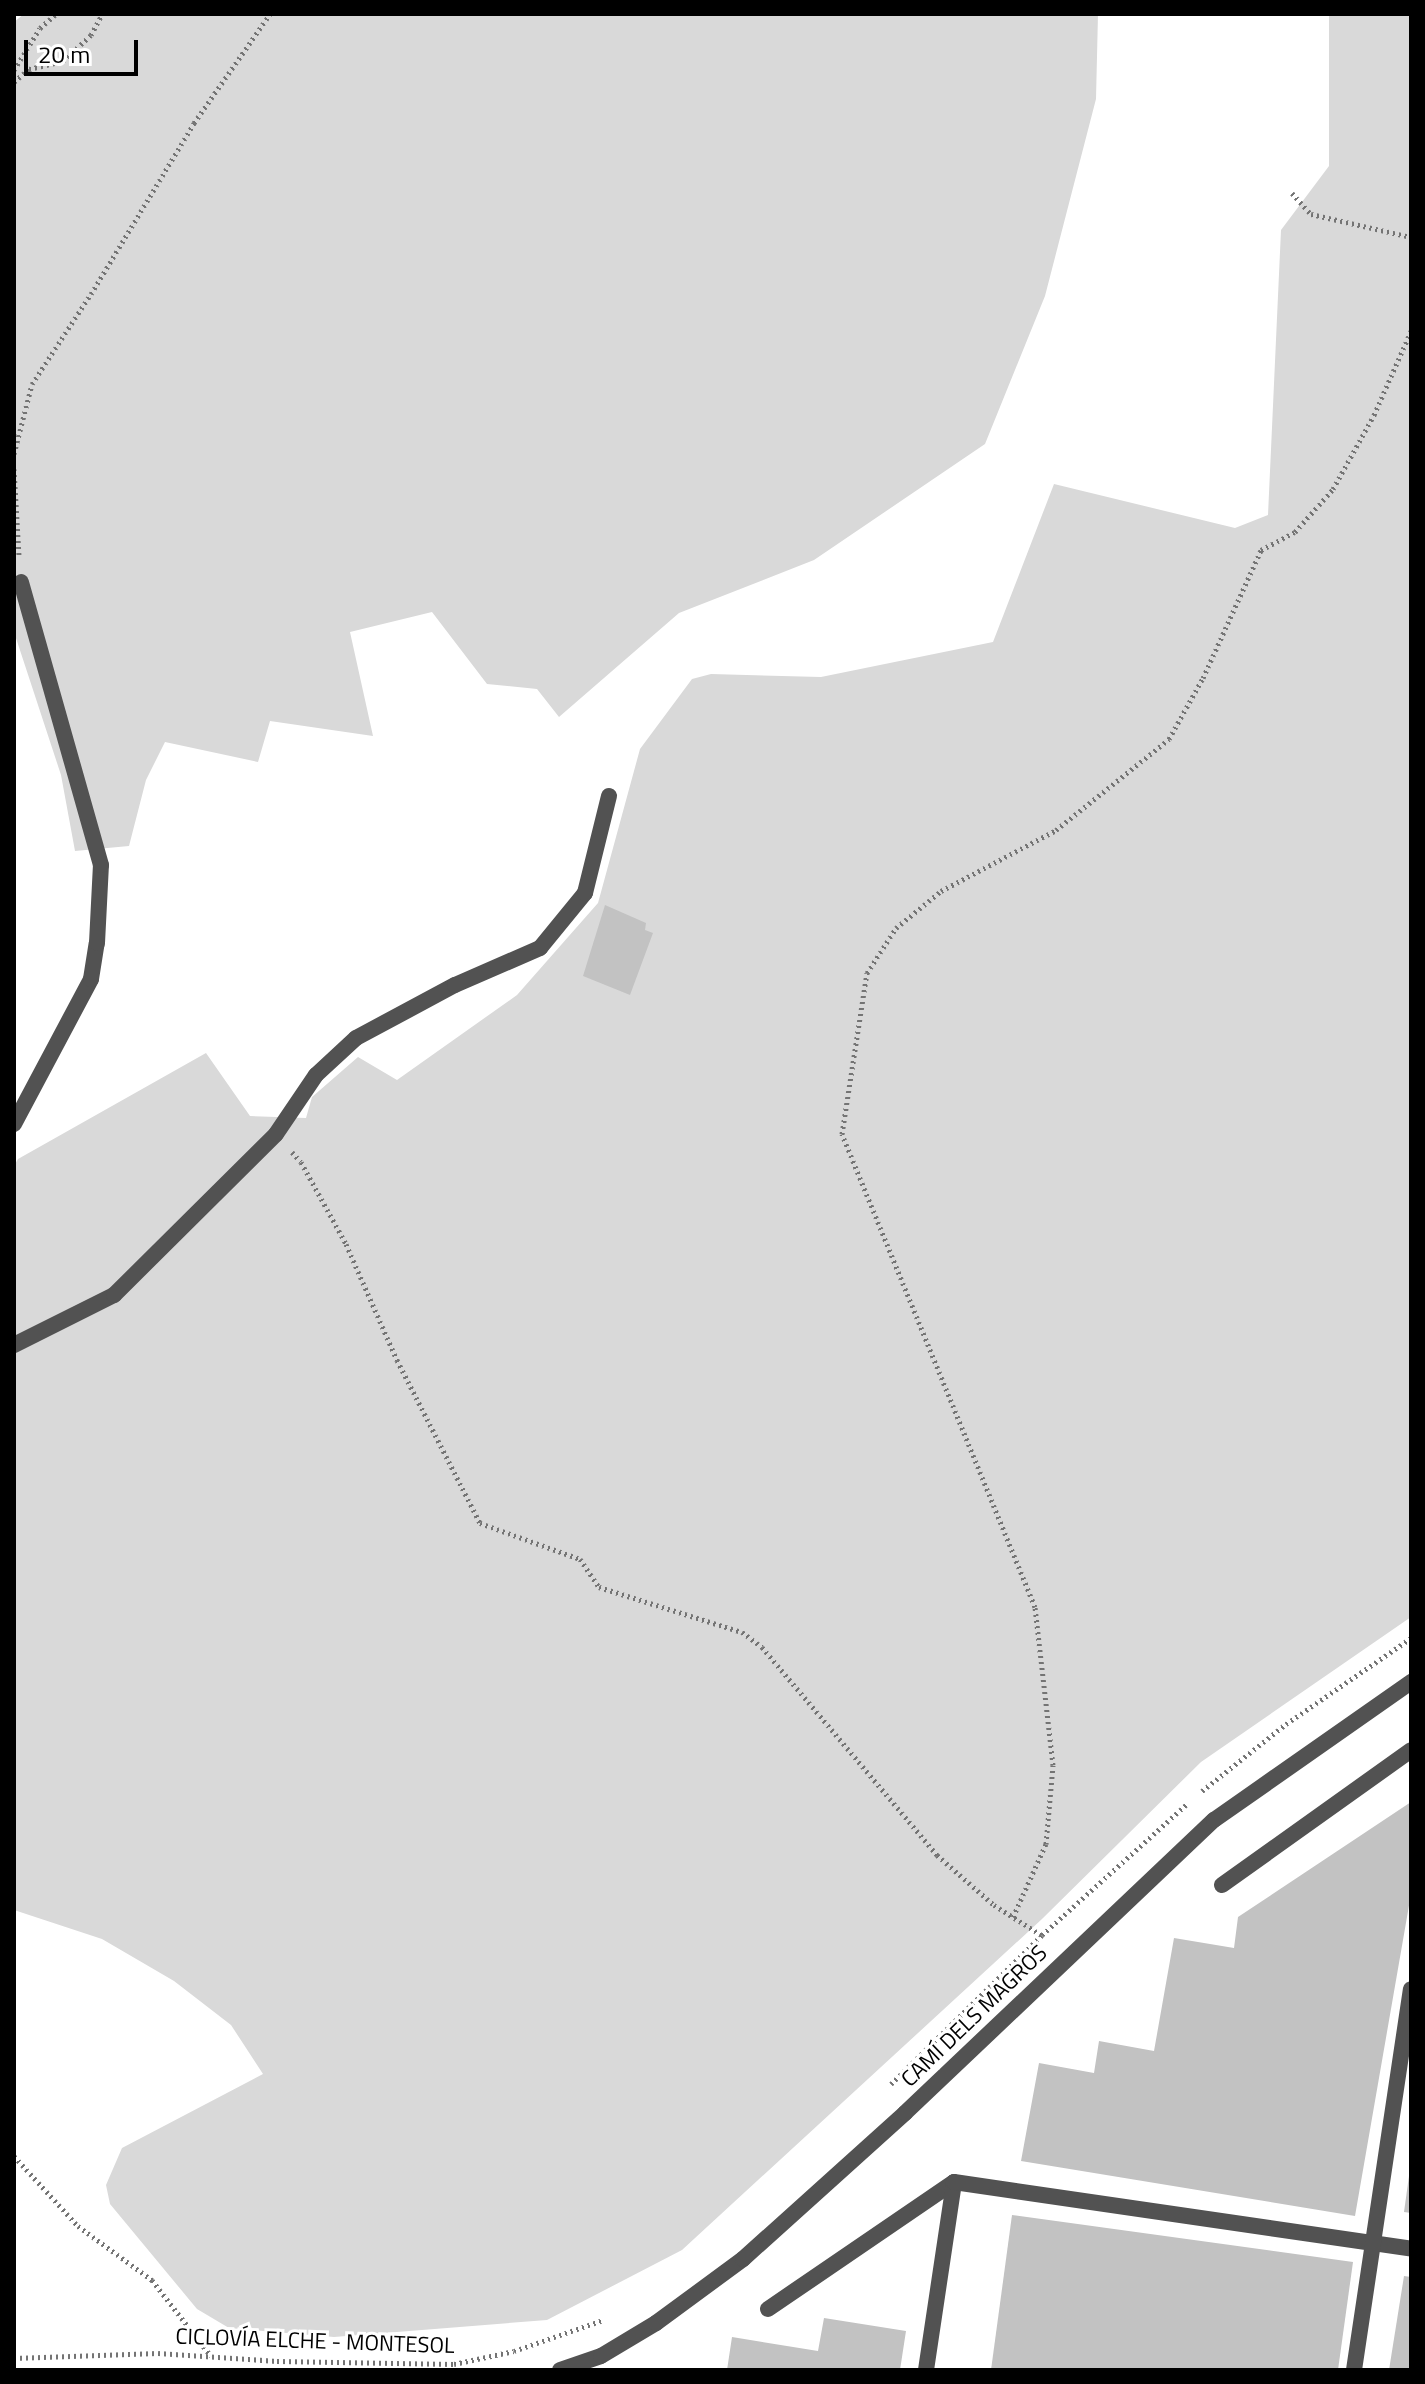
<!DOCTYPE html>
<html>
<head>
<meta charset="utf-8">
<style>
	body { margin:0 }
	#map { position:relative; width:1425px; height:2384px; overflow:hidden; background:#fff; font-family:"Titillium Web",sans-serif }
	div>[style] { position:absolute }
	.green>* { inset:0; background:#d9d9d9 }
	.building>* { inset:0; background:#c2c2c2 }
	.path>* { height:5px; margin-top:-2.5px; transform-origin:0; background:repeating-linear-gradient(90deg,#747474 0 2px,transparent 0 6px) }
	.service>* { height:16px; margin:-8px; padding:0 8px; transform-origin:8px; border-radius:8px; background:#525252 }
	.minor>* { height:16px; margin:-8px; padding:0 8px; transform-origin:8px; border-radius:8px; background:#525252 }
	.tertiary>* { height:16px; margin:-8px; padding:0 8px; transform-origin:8px; border-radius:8px; background:#525252 }
	span { translate:-50% -50%; white-space:nowrap; text-align:center; line-height:1.15; -webkit-text-stroke:6px #fff; paint-order:stroke }
	.street-label { font-size:22px; color:#000 }
	.frame { position:absolute; inset:0; border:16px solid #000; pointer-events:none }
	.scale { position:absolute; left:24px; top:40px; width:114px; height:36px; box-sizing:border-box; border:4px solid #000; border-top:0; padding-left:10px; font-size:24px; line-height:28px; white-space:nowrap; color:#000; -webkit-text-stroke:6px #fff; paint-order:stroke }
</style>
</head>
<body>
<div id="map">
	<div class="green">
		<div style="clip-path:polygon(24px 14px,1098px 14px,1096px 99px,1045px 296px,985px 444px,814px 560px,679px 613px,559px 717px,537px 689px,487px 684px,432px 612px,350px 632px,373px 736px,270px 721px,258px 762px,165px 742px,146px 780px,129px 846px,75px 851px,61px 775px,14px 632px,14px 22px)"></div>
		<div style="clip-path:polygon(1329px 14px,1411px 14px,1411px 1617px,1201px 1762px,1042px 1919px,682px 2250px,547px 2320px,334px 2337px,229px 2328px,197px 2309px,110px 2204px,106px 2185px,122px 2148px,263px 2074px,231px 2025px,174px 1981px,102px 1939px,14px 1910px,14px 1166px,18px 1159px,206px 1053px,250px 1116px,306px 1118px,312px 1097px,358px 1057px,397px 1080px,517px 995px,598px 903px,640px 749px,692px 679px,711px 674px,821px 677px,993px 642px,1054px 484px,1235px 528px,1268px 515px,1281px 230px,1329px 166px)"></div>
	</div>
	<div class="building">
		<div style="clip-path:polygon(605px 905px,646px 923px,645px 930px,653px 933px,630px 995px,583px 976px)"></div>
		<div style="clip-path:polygon(1411px 1802px,1411px 1894px,1355px 2216px,1021px 2161px,1039px 2063px,1094px 2073px,1099px 2041px,1154px 2051px,1174px 1938px,1234px 1948px,1238px 1917px)"></div>
		<div style="clip-path:polygon(1409px 2176px,1411px 2177px,1411px 2213px,1404px 2212px)"></div>
		<div style="clip-path:polygon(1012px 2215px,1353px 2262px,1338px 2370px,991px 2370px)"></div>
		<div style="clip-path:polygon(1404px 2276px,1411px 2277px,1411px 2370px,1389px 2370px)"></div>
		<div style="clip-path:polygon(824px 2318px,906px 2331px,900px 2370px,727px 2370px,732px 2337px,818px 2351px)"></div>
	</div>
	<div class="path">
		<div style="left:14px;top:70px;width:49px;rotate:-58.2deg"></div>
		<div style="left:40px;top:28px;width:21px;rotate:-41deg"></div>
		<div style="left:14px;top:82px;width:20px;rotate:-41deg"></div>
		<div style="left:29px;top:69px;width:35px;rotate:-13deg"></div>
		<div style="left:63px;top:61px;width:38px;rotate:-43deg"></div>
		<div style="left:91px;top:35px;width:24px;rotate:-62deg"></div>
		<div style="left:1292px;top:193px;width:28px;rotate:48deg"></div>
		<div style="left:1311px;top:214px;width:103px;rotate:13deg"></div>
		<div style="left:14px;top:454px;width:72px;rotate:-75.6deg"></div>
		<div style="left:32px;top:384px;width:108px;rotate:-56.8deg"></div>
		<div style="left:91px;top:294px;width:200px;rotate:-58.9deg"></div>
		<div style="left:194px;top:123px;width:133px;rotate:-55.1deg"></div>
		<div style="left:14px;top:469px;width:87px;rotate:86.7deg"></div>
		<div style="left:292px;top:1152px;width:13px;rotate:48deg"></div>
		<div style="left:301px;top:1162px;width:94px;rotate:61.2deg"></div>
		<div style="left:346px;top:1244px;width:127px;rotate:66.3deg"></div>
		<div style="left:397px;top:1360px;width:183px;rotate:63deg"></div>
		<div style="left:480px;top:1523px;width:106px;rotate:19.8deg"></div>
		<div style="left:580px;top:1559px;width:34px;rotate:56deg"></div>
		<div style="left:599px;top:1587px;width:150px;rotate:17.5deg"></div>
		<div style="left:742px;top:1632px;width:25px;rotate:37deg"></div>
		<div style="left:762px;top:1647px;width:272px;rotate:49.9deg"></div>
		<div style="left:937px;top:1855px;width:76px;rotate:41.3deg"></div>
		<div style="left:994px;top:1905px;width:58px;rotate:32.3deg"></div>
		<div style="left:1202px;top:1791px;width:107px;rotate:-38.6deg"></div>
		<div style="left:1286px;top:1724px;width:152px;rotate:-34.5deg"></div>
		<div style="left:1013px;top:1917px;width:80px;rotate:-65.7deg"></div>
		<div style="left:1046px;top:1844px;width:79px;rotate:-84.9deg"></div>
		<div style="left:1053px;top:1765px;width:159px;rotate:-96.5deg"></div>
		<div style="left:1035px;top:1607px;width:511px;rotate:-112.2deg"></div>
		<div style="left:842px;top:1134px;width:163px;rotate:-81.2deg"></div>
		<div style="left:867px;top:973px;width:54px;rotate:-57.2deg"></div>
		<div style="left:896px;top:928px;width:58px;rotate:-39.4deg"></div>
		<div style="left:941px;top:891px;width:130px;rotate:-27.9deg"></div>
		<div style="left:1056px;top:830px;width:145px;rotate:-38.8deg"></div>
		<div style="left:1169px;top:739px;width:70px;rotate:-60.9deg"></div>
		<div style="left:1203px;top:678px;width:141px;rotate:-65.6deg"></div>
		<div style="left:1261px;top:550px;width:38px;rotate:-28deg"></div>
		<div style="left:1295px;top:532px;width:57px;rotate:-48.5deg"></div>
		<div style="left:1333px;top:489px;width:85px;rotate:-61deg"></div>
		<div style="left:1374px;top:415px;width:92px;rotate:-66.2deg"></div>
		<div style="left:891px;top:2084px;width:212px;rotate:-44.6deg"></div>
		<div style="left:1042px;top:1935px;width:197px;rotate:-42.1deg"></div>
		<div style="left:14px;top:2156px;width:95px;rotate:47.6deg"></div>
		<div style="left:78px;top:2226px;width:92px;rotate:36.1deg"></div>
		<div style="left:152px;top:2280px;width:96px;rotate:52.2deg"></div>
		<div style="left:14px;top:2358px;width:144px;rotate:-2deg"></div>
		<div style="left:158px;top:2353px;width:119px;rotate:3.8deg"></div>
		<div style="left:277px;top:2361px;width:177px;rotate:1deg"></div>
		<div style="left:454px;top:2364px;width:61px;rotate:-12.2deg"></div>
		<div style="left:514px;top:2351px;width:94px;rotate:-19.2deg"></div>
	</div>
	<div class="service">
		<div style="left:1222px;top:1885px;width:232px;rotate:-35.5deg"></div>
		<div style="left:768px;top:2309px;width:225px;rotate:-34.3deg"></div>
		<div style="left:926px;top:2370px;width:190px;rotate:-81.5deg"></div>
		<div style="left:954px;top:2182px;width:462px;rotate:8.3deg"></div>
		<div style="left:1354px;top:2370px;width:385px;rotate:-81.5deg"></div>
	</div>
	<div class="minor">
		<div style="left:14px;top:1124px;width:164px;rotate:-62deg"></div>
		<div style="left:91px;top:979px;width:36px;rotate:-81deg"></div>
		<div style="left:97px;top:943px;width:78px;rotate:-87.1deg"></div>
		<div style="left:101px;top:865px;width:294px;rotate:-105.8deg"></div>
		<div style="left:14px;top:1345px;width:112px;rotate:-26.6deg"></div>
		<div style="left:114px;top:1295px;width:228px;rotate:-44.8deg"></div>
		<div style="left:276px;top:1134px;width:71px;rotate:-55.9deg"></div>
		<div style="left:316px;top:1075px;width:54px;rotate:-42.8deg"></div>
		<div style="left:356px;top:1038px;width:112px;rotate:-28.2deg"></div>
		<div style="left:455px;top:985px;width:93px;rotate:-23.5deg"></div>
		<div style="left:540px;top:948px;width:71px;rotate:-50.7deg"></div>
		<div style="left:585px;top:893px;width:100px;rotate:-76.1deg"></div>
	</div>
	<div class="tertiary">
		<div style="left:560px;top:2370px;width:43px;rotate:-18.9deg"></div>
		<div style="left:601px;top:2356px;width:64px;rotate:-31deg"></div>
		<div style="left:656px;top:2323px;width:108px;rotate:-36.3deg"></div>
		<div style="left:743px;top:2259px;width:218px;rotate:-42deg"></div>
		<div style="left:905px;top:2113px;width:426px;rotate:-43.5deg"></div>
		<div style="left:1214px;top:1820px;width:241px;rotate:-35deg"></div>
	</div>
	<div class="street-label">
		<span style="left:974px;top:2016px;rotate:-44deg">CAMÍ DELS MAGROS</span>
		<span style="left:315px;top:2341px;rotate:2deg">CICLOVÍA ELCHE - MONTESOL</span>
	</div>
	<div class="frame"></div>
	<div class="scale">20 m</div>
</div>
</body>
</html>
